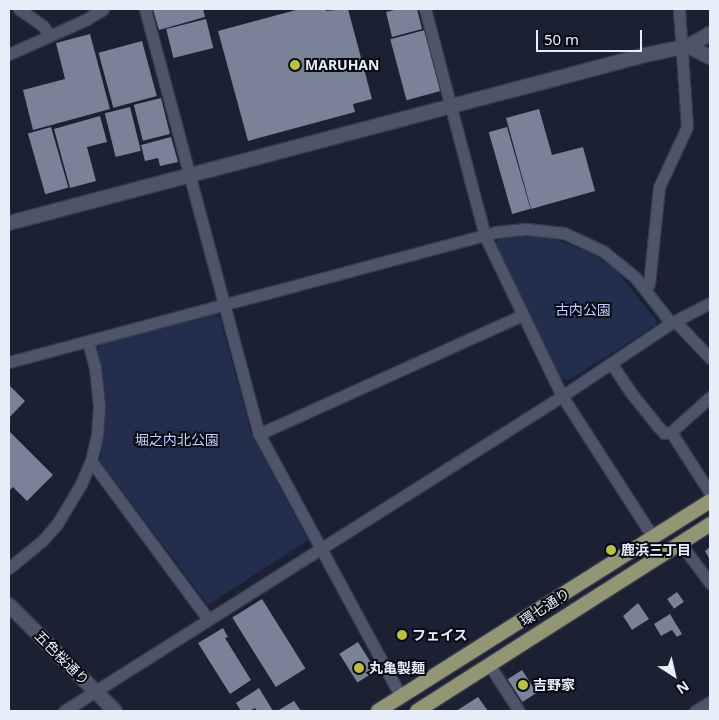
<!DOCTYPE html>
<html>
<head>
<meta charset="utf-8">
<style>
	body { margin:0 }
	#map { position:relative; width:719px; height:720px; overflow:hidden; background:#1b2033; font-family:"Noto Sans","Noto Sans JP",sans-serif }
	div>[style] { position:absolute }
	.green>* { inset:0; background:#232d4e }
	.building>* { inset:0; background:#7a8298; transform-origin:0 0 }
	.roads { filter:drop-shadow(1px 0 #383c4b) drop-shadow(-1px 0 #383c4b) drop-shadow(0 1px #383c4b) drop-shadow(0 -1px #383c4b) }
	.minor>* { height:11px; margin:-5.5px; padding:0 5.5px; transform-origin:5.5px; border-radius:5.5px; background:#4e556a }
	.tertiary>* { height:14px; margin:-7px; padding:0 7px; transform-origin:7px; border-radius:7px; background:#4e556a }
	.primary>* { height:14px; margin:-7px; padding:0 7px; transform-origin:7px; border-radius:7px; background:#929675 }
	.dots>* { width:14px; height:14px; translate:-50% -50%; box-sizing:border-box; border:2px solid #080b13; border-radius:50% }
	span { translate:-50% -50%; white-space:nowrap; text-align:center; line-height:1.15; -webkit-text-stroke:4px #080b13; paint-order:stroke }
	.poi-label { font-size:14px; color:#e8edfa; font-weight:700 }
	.left { translate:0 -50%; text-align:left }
	.park-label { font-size:14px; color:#becefe }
	.street-label { font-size:14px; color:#e8edfa }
	.frame { position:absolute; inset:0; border:10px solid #e8edfa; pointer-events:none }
	.north { position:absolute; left:649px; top:650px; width:50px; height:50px; -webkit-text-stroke:4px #080b13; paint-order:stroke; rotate:145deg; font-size:14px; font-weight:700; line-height:20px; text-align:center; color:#e8edfa }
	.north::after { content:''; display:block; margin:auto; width:18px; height:22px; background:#e8edfa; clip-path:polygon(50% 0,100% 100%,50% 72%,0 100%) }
	.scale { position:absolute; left:536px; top:30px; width:106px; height:22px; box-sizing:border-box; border:2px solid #e8edfa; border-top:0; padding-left:6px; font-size:15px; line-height:18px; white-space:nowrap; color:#e8edfa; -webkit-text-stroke:4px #080b13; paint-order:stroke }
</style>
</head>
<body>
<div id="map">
	<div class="green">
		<div style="clip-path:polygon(516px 236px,550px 237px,594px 254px,616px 270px,657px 321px,656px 325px,569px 380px,561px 380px,494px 245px,498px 239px)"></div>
		<div style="clip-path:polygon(216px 314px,220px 318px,252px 436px,308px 540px,208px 605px,100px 461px,105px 412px,102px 372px,97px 354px,100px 345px)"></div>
	</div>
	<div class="building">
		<div style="clip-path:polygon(153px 9px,203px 9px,205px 17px,159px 30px)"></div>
		<div style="clip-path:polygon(300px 9px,326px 9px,326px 11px,348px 9px,372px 99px,353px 104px,355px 112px,248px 141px,218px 31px)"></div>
		<div style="clip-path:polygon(398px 9px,417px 9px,422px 29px,392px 37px,386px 12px)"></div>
		<div style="left:206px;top:19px;width:30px;height:41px;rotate:76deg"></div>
		<div style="left:425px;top:30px;width:63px;height:36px;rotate:75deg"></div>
		<div style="clip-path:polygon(90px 34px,110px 109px,33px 130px,23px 90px,65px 79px,56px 43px)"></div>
		<div style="left:142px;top:41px;width:57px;height:45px;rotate:75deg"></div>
		<div style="left:161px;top:98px;width:37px;height:28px;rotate:76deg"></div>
		<div style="left:130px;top:107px;width:45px;height:26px;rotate:76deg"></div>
		<div style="clip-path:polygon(539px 109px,552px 155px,583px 147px,595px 191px,531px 209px,506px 118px)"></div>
		<div style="clip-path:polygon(100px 116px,107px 142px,87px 147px,96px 181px,70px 188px,54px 129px)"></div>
		<div style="left:51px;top:127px;width:63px;height:24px;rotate:74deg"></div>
		<div style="left:507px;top:127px;width:85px;height:19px;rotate:74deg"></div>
		<div style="clip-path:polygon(171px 137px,178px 162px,160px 166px,158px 158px,145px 161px,141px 145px)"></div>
		<div style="clip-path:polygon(9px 385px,25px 401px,9px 418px)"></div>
		<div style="clip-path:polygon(9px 431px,53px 475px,27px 501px,13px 487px,9px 491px)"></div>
		<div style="clip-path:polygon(710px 547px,710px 560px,705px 551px)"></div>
		<div style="left:677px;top:592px;width:12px;height:12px;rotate:55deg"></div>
		<div style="left:262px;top:599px;width:82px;height:35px;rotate:58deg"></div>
		<div style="clip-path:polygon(638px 603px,649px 619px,632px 630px,623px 616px)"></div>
		<div style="clip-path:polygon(670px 614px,682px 634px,677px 637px,672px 630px,661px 636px,654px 624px)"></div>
		<div style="clip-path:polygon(223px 628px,228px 637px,225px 638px,251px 680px,230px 694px,198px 643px)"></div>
		<div style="left:358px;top:642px;width:34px;height:22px;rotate:58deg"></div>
		<div style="left:522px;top:670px;width:27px;height:17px;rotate:57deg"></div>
		<div style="clip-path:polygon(259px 688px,273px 711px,257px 711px,255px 708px,249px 711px,241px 711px,236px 703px)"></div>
		<div style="clip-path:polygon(478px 697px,488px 711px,456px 711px)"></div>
		<div style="clip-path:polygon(294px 701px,301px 711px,277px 711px)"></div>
	</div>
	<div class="roads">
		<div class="minor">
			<div style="left:19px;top:9px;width:29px;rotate:35deg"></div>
			<div style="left:43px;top:26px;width:12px;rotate:55deg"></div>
			<div style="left:145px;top:9px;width:440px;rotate:75deg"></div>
			<div style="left:259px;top:434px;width:299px;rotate:61.6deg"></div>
			<div style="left:425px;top:9px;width:235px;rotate:75.2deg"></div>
			<div style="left:485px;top:236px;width:178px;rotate:64.3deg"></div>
			<div style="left:562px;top:396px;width:168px;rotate:57.2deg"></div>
			<div style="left:9px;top:54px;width:83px;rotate:-24.1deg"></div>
			<div style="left:85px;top:20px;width:21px;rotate:-31deg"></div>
			<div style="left:645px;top:289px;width:6px;rotate:-51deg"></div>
			<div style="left:649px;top:284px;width:98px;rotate:-84.1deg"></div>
			<div style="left:659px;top:187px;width:66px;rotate:-65deg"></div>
			<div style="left:687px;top:127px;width:118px;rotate:-93.9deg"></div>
			<div style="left:675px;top:321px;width:51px;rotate:46.6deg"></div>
			<div style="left:9px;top:362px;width:504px;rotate:-14.95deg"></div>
			<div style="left:496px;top:232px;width:30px;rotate:-6deg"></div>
			<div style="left:526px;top:229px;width:38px;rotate:6deg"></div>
			<div style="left:564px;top:233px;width:43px;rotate:24.8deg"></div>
			<div style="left:603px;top:251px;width:41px;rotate:39.1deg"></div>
			<div style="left:635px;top:277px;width:58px;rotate:52deg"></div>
			<div style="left:611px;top:363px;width:36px;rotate:56deg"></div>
			<div style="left:631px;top:393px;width:38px;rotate:51deg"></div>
			<div style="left:655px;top:423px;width:13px;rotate:48deg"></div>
			<div style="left:664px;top:433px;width:7px;rotate:-8deg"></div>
			<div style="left:710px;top:397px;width:52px;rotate:138.1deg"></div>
			<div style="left:671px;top:432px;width:72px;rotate:57.4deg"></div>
			<div style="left:259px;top:434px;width:289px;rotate:-24.3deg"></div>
			<div style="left:91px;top:461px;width:197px;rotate:53.5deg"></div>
			<div style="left:680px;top:543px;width:50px;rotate:53.1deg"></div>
			<div style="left:9px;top:568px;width:44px;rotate:-39.5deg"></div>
			<div style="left:43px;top:540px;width:21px;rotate:-49deg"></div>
			<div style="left:57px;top:524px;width:47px;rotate:-59deg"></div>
			<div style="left:81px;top:484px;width:25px;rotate:-67deg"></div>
			<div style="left:91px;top:461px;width:27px;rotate:-77deg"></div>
			<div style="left:97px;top:435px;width:29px;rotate:-86deg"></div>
			<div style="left:99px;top:406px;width:38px;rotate:-96deg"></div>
			<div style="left:95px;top:368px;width:28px;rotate:-105deg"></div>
			<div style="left:490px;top:666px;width:54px;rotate:57.2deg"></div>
			<div style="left:64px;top:711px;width:589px;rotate:-32.31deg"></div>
			<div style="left:562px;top:396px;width:131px;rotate:-33.8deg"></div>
			<div style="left:671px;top:323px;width:44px;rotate:-27.1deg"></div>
			<div style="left:695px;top:711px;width:17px;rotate:-31deg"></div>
		</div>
		<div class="tertiary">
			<div style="left:688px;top:46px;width:25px;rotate:27deg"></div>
			<div style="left:9px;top:223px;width:658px;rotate:-14.8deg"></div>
			<div style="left:645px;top:55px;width:44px;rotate:-11.8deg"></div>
			<div style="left:688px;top:46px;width:25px;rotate:-29deg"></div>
			<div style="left:9px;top:605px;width:150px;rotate:45deg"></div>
		</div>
		<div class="primary">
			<div style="left:378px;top:711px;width:393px;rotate:-32.3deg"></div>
			<div style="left:417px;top:711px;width:348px;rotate:-32.5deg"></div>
		</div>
	</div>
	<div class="dots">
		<div style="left:295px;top:65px;background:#bdbf43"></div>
		<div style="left:611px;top:550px;background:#bdbf43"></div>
		<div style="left:402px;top:635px;background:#bdbf43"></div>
		<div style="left:359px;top:668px;background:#bdbf43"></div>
		<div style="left:523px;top:685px;background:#bdbf43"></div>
	</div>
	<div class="poi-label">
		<span class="left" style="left:305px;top:65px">MARUHAN</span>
		<span class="left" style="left:621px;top:550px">鹿浜三丁目</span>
		<span class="left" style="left:412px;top:635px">フェイス</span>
		<span class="left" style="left:369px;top:668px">丸亀製麺</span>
		<span class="left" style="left:533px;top:685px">吉野家</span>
	</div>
	<div class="park-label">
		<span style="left:583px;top:310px">古内公園</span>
		<span style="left:177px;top:440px">堀之内北公園</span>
	</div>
	<div class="street-label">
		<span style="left:545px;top:607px;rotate:-33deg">環七通り</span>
		<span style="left:62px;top:658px;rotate:45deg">五色桜通り</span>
	</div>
	<div class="frame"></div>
	<div class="north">N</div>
	<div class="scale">50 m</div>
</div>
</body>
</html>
